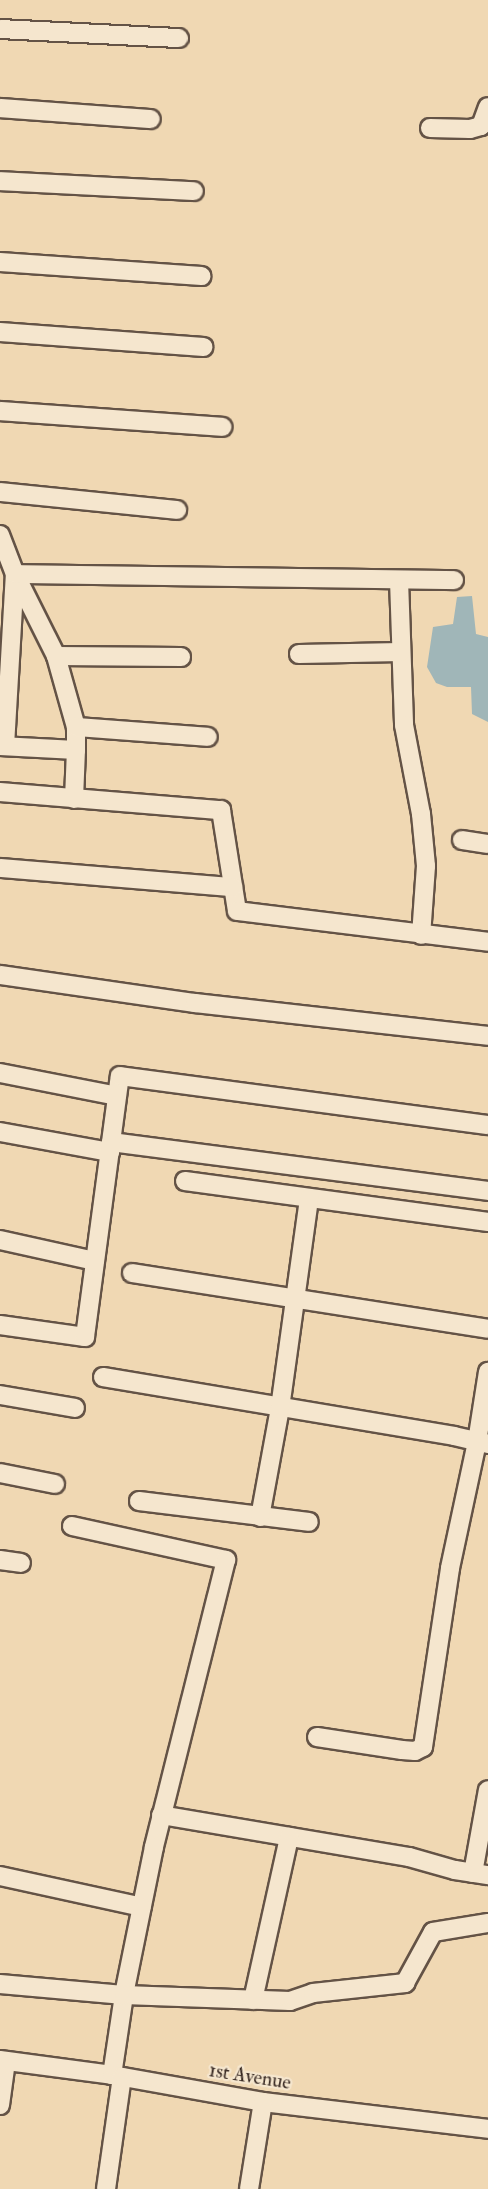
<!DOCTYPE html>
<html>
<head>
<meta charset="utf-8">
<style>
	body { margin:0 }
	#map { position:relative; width:488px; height:2189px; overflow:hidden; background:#f0d8b3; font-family:"IM FELL Double Pica",serif }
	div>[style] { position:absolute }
	.water>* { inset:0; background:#a0b6b8 }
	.roads { filter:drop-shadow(2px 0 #645346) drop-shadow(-2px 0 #645346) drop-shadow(0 2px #645346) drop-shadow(0 -2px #645346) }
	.minor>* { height:18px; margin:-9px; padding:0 9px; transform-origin:9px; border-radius:9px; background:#f5e6ce }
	span { translate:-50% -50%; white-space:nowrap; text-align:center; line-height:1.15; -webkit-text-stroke:4.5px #f5e6ce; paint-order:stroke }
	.street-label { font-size:20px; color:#362721 }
</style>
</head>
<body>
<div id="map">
	<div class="water">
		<div style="clip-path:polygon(472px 596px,476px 634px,488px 637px,488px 722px,472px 714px,471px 687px,447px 687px,436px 683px,427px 667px,433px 627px,453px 624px,457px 597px)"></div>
	</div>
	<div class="roads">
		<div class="minor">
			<div style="left:0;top:29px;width:179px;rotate:2.9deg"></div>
			<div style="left:0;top:108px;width:151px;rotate:4.2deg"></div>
			<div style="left:430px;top:128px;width:40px;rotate:1.4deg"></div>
			<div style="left:470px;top:129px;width:11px;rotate:-15deg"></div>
			<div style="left:481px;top:126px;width:20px;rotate:-70deg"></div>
			<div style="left:0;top:181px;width:194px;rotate:3deg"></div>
			<div style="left:0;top:262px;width:202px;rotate:4deg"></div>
			<div style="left:0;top:332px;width:204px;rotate:4.2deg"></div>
			<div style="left:0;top:411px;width:223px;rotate:4.1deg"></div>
			<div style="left:0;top:492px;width:178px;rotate:5.8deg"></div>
			<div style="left:0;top:535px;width:42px;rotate:69deg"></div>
			<div style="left:15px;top:574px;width:92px;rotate:63.4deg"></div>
			<div style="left:56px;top:656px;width:74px;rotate:74.3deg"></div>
			<div style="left:76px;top:727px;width:23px;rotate:90deg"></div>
			<div style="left:76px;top:750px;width:76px;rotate:-177deg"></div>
			<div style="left:399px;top:580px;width:145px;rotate:88deg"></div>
			<div style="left:404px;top:725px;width:91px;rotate:79.2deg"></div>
			<div style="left:421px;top:814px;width:52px;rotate:84.5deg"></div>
			<div style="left:426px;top:866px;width:69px;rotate:94.1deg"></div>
			<div style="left:299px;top:654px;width:102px;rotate:-1.1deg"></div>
			<div style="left:56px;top:656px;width:125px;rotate:0.5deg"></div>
			<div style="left:76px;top:727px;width:132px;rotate:4.3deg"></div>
			<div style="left:5px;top:746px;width:172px;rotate:-86.7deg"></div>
			<div style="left:15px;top:574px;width:439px;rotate:0.8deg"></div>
			<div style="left:0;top:792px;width:222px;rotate:4.7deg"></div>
			<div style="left:221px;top:810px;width:102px;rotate:81deg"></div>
			<div style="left:237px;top:911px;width:253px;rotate:7deg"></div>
			<div style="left:74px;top:799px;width:49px;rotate:-87.7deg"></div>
			<div style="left:462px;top:840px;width:26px;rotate:9deg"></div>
			<div style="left:0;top:868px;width:234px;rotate:4.7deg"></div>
			<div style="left:0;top:975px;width:197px;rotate:8.2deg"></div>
			<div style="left:195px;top:1003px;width:295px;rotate:6.4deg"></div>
			<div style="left:0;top:1073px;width:119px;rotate:11.1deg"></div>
			<div style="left:0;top:1132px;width:112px;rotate:10.3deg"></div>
			<div style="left:111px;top:1142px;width:380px;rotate:7.4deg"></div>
			<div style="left:185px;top:1181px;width:306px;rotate:7.7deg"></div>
			<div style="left:0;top:1240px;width:97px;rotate:12.5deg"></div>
			<div style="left:132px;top:1273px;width:360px;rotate:8.9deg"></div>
			<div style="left:0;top:1325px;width:86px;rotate:8deg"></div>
			<div style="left:85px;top:1337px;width:263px;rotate:-82.4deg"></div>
			<div style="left:120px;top:1076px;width:371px;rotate:7.6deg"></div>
			<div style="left:103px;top:1377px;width:356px;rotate:9.5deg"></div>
			<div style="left:454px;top:1436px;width:35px;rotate:13deg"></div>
			<div style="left:0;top:1395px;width:76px;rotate:9.8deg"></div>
			<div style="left:0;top:1473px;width:56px;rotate:11.3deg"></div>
			<div style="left:139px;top:1501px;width:171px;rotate:7deg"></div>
			<div style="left:260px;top:1517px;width:111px;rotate:-79.6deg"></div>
			<div style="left:280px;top:1408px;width:212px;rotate:-82.1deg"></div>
			<div style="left:72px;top:1526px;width:158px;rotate:12.4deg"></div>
			<div style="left:226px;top:1560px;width:296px;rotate:104.1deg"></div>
			<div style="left:154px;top:1847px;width:151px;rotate:101.5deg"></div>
			<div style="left:124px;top:1995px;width:81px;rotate:98.5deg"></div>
			<div style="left:0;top:1560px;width:21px;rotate:8deg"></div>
			<div style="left:317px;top:1737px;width:86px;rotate:8.7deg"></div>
			<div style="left:402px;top:1750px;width:13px;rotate:4deg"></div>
			<div style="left:415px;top:1751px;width:9px;rotate:-27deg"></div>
			<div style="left:423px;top:1747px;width:181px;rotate:-81.4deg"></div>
			<div style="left:450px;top:1568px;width:129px;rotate:-77.9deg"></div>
			<div style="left:477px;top:1442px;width:71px;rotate:-81.1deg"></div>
			<div style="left:161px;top:1815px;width:252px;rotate:9.6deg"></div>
			<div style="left:409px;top:1857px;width:48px;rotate:15.8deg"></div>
			<div style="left:455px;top:1870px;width:33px;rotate:9deg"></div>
			<div style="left:473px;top:1873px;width:84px;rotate:-79.8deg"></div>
			<div style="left:0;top:1876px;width:145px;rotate:12.3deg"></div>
			<div style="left:0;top:1984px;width:124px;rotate:5.1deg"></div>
			<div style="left:124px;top:1995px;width:166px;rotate:2.1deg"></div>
			<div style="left:290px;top:2001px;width:24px;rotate:-19deg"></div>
			<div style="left:313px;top:1993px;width:93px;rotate:-6.2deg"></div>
			<div style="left:405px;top:1983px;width:58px;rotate:-61.2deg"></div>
			<div style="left:433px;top:1932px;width:56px;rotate:-9.3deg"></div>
			<div style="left:253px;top:2000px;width:167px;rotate:-77.5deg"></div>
			<div style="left:0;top:2060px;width:113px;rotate:7.6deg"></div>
			<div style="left:112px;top:2075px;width:153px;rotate:10.1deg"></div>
			<div style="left:263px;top:2102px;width:227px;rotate:6.8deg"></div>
			<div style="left:0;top:2105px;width:44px;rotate:-82.2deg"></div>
			<div style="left:106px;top:2189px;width:113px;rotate:-81.9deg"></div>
			<div style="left:249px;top:2189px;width:88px;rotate:-80.9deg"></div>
		</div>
	</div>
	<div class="street-label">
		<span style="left:250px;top:2076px;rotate:9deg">1st Avenue</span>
	</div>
</div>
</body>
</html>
